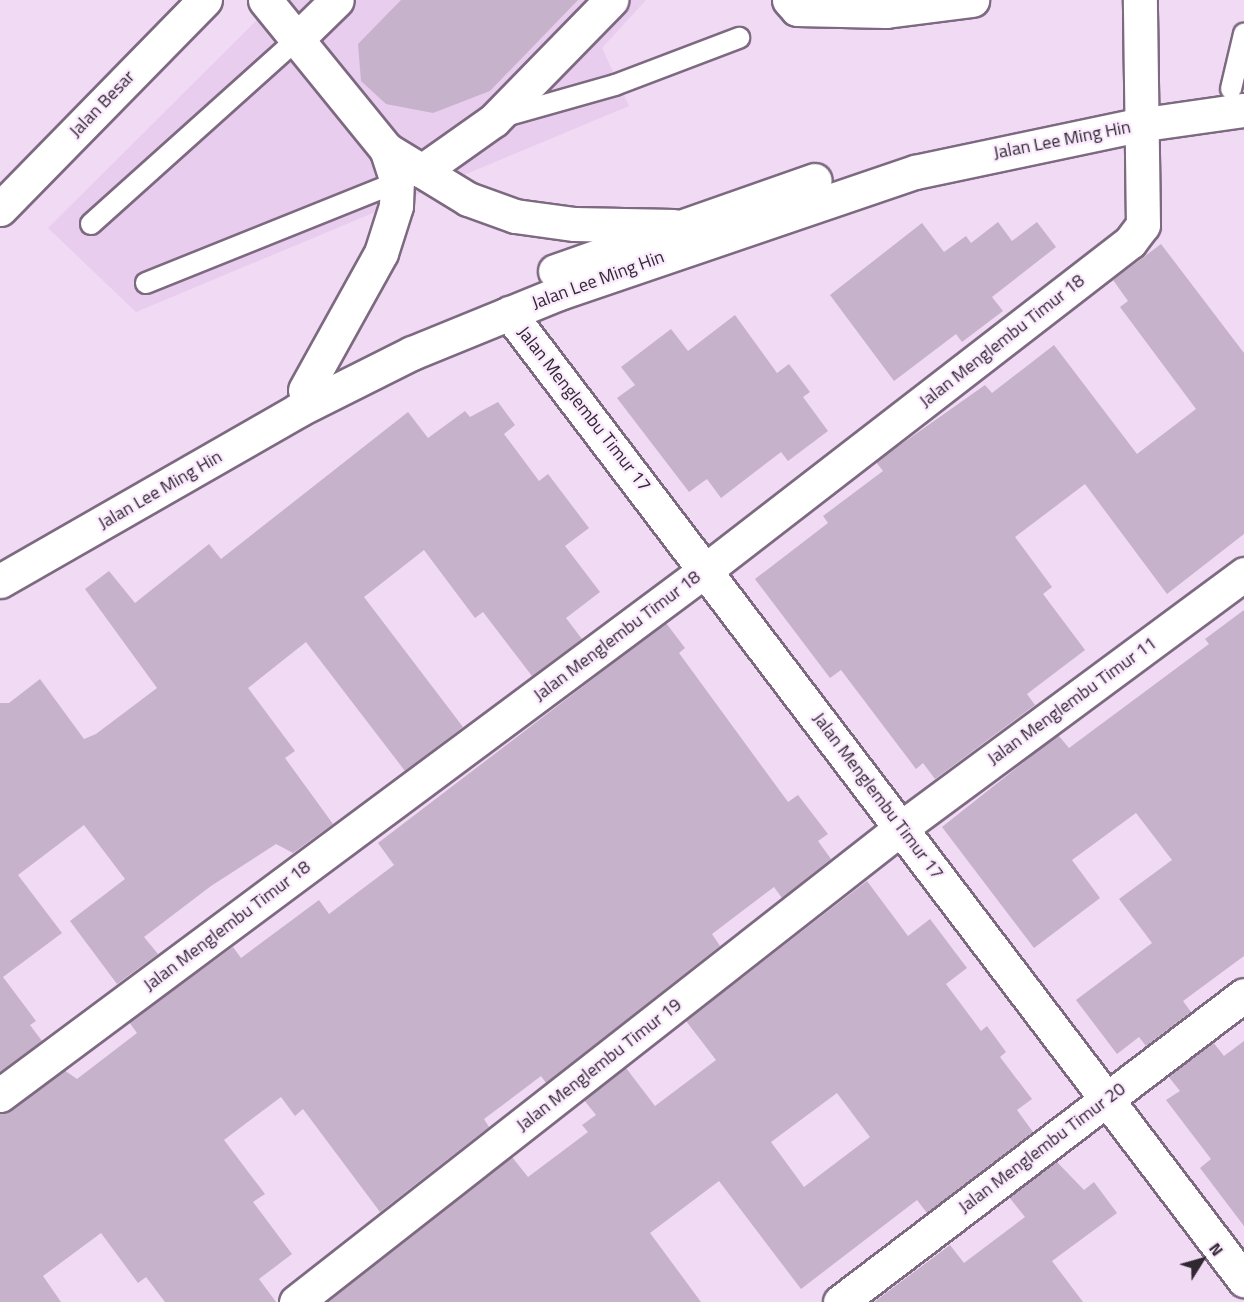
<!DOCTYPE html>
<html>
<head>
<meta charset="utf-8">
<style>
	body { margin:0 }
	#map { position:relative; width:1244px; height:1302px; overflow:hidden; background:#f0daf4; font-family:"Titillium Web",sans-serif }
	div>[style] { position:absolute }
	.built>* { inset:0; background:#e8cdee }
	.building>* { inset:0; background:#c7b2cb }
	.roads { filter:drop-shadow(2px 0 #7d6a81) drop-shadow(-2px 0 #7d6a81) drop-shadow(0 2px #7d6a81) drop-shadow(0 -2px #7d6a81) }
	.service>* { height:20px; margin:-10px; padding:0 10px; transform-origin:10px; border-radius:10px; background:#fff }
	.minor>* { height:33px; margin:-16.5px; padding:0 16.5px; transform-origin:16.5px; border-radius:16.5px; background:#fff }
	.secondary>* { height:33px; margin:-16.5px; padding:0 16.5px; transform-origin:16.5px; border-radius:16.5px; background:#fff }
	.primary>* { height:33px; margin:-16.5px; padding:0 16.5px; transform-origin:16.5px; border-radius:16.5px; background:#fff }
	span { translate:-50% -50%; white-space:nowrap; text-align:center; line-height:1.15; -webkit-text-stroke:4.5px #fbe9fe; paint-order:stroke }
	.street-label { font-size:18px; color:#302831 }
	.north { position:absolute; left:1172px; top:1230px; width:60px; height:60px; -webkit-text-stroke:4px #fbe9fe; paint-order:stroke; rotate:53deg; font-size:16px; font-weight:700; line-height:24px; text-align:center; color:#302831 }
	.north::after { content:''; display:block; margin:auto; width:21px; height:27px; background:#302831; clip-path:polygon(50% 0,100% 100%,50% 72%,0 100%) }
</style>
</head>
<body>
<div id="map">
	<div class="built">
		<div style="clip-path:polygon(277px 0,646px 0,602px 48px,629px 106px,136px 312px,48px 228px)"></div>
	</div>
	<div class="building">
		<div style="clip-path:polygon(401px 0,578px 0,490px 91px,433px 113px,386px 104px,361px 81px,358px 44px)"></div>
		<div style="clip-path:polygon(998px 222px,1012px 241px,1037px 222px,1056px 247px,992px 297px,1003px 311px,962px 342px,956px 334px,894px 381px,830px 295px,922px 223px,944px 252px,966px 236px,971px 243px)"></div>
		<div style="clip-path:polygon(1161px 244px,1244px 353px,1244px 534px,1167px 594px,1085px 484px,1015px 537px,1052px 587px,1043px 594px,1085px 650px,1027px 694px,1035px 705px,935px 779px,923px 763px,916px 769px,841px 670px,830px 678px,755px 579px,828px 523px,823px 516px,883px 471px,876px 462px,985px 385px,992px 393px,1054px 345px,1137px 454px,1196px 409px,1120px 307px,1128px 301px,1113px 280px)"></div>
		<div style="clip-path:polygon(735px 315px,777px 373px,789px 364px,810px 392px,803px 397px,828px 431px,788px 461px,781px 452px,721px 498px,707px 479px,689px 492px,617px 398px,635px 385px,621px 367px,671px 329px,688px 351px)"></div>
		<div style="clip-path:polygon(498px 402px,515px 425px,504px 434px,539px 481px,548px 474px,589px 528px,565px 546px,600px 592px,566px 618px,582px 639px,532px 676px,483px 612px,475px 618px,424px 550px,364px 597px,463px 727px,405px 771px,306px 642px,248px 688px,295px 751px,285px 758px,333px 824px,293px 853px,276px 844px,211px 886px,144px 937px,158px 954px,117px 984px,70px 921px,125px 879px,84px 825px,18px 875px,62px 933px,3px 977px,36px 1021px,30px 1025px,42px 1041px,0 1072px,0 703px,9px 703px,40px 679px,84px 739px,96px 734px,157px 688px,85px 589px,109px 571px,135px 603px,209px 544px,221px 559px,408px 412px,428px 438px,465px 411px,470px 417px)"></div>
		<div style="clip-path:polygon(1244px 610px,1244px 956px,1183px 1001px,1191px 1012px,1146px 1046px,1139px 1037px,1117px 1054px,1076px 1000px,1152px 943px,1119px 899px,1172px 860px,1136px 813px,1072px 860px,1100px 898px,1034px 948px,942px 827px,1058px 735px,1069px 748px,1209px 644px,1205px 639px)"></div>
		<div style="clip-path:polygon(666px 623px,685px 648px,679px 653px,788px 802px,798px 795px,828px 834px,818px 841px,831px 859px,782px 898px,774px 887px,712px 934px,720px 946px,546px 1083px,541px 1076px,484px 1119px,489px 1127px,380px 1212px,303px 1109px,295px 1116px,281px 1097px,224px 1140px,265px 1194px,253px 1202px,292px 1254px,259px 1279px,276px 1302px,165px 1302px,146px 1277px,138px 1283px,101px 1233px,43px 1276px,61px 1302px,0 1302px,0 1113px,64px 1070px,77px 1079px,137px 1033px,129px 1022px,233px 947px,241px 958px,319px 900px,329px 914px,394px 865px,378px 843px)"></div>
		<div style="clip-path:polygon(evenodd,867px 881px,908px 936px,930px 919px,967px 968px,946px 984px,981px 1031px,987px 1026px,1006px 1052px,1000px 1057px,1032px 1099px,1017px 1110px,1033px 1132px,927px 1213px,917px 1200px,801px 1289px,719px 1181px,650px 1233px,701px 1302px,326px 1302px,512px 1157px,528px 1177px,588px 1132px,582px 1125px,596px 1115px,584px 1100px,626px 1068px,655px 1106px,716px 1060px,686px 1021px,867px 881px,837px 1093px,870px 1137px,804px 1187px,771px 1142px,837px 1093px)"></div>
		<div style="clip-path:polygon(1244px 1041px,1244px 1226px,1200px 1168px,1211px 1159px,1166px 1100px,1180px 1091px,1168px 1076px,1213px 1042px,1224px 1056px)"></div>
		<div style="clip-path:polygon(1056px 1161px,1084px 1190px,1094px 1182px,1117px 1213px,1052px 1261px,1083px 1302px,874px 1302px,950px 1245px,964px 1263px,1025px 1217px,1009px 1197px)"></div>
	</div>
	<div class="roads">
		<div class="service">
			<div style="left:1231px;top:89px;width:57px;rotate:-76.7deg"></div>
			<div style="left:502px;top:117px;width:117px;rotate:-15.8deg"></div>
			<div style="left:615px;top:85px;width:133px;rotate:-20.8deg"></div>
			<div style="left:91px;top:224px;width:278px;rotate:-41.9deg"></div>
			<div style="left:146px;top:283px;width:271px;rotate:-21.9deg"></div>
		</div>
		<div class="minor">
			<div style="left:265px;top:0;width:192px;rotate:50.9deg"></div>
			<div style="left:386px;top:149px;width:96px;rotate:31.4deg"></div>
			<div style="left:468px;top:199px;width:50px;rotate:19.9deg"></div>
			<div style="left:515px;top:216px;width:60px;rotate:7.7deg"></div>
			<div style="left:574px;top:224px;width:100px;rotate:1.1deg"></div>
			<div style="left:789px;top:0;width:12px;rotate:48deg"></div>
			<div style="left:797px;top:9px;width:89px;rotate:1.3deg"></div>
			<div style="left:886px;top:11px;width:87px;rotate:-7.3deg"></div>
			<div style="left:298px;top:38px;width:54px;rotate:-44.3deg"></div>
			<div style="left:422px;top:171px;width:88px;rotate:-35.3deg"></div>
			<div style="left:494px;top:120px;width:168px;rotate:-45.7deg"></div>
			<div style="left:509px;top:313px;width:1215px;rotate:52.76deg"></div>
			<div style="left:305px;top:390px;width:157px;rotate:-61deg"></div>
			<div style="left:381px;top:253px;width:49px;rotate:-72.3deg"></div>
			<div style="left:396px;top:206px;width:24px;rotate:-88deg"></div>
			<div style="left:397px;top:182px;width:35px;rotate:-108deg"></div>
			<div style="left:0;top:1095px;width:881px;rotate:-36.65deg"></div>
			<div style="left:707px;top:569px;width:535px;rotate:-37.71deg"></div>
			<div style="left:1130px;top:242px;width:21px;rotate:-53deg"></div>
			<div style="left:1143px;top:225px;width:225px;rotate:-90.8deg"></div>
			<div style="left:296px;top:1302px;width:769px;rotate:-38.08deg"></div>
			<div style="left:901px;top:828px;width:427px;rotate:-36.5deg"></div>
			<div style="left:840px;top:1302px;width:507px;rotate:-37.23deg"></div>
		</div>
		<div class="secondary">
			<div style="left:0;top:209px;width:293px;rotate:-45.6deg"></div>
		</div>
		<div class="primary">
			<div style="left:555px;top:271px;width:275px;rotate:-19.3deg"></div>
			<div style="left:0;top:581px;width:344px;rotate:-29.8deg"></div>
			<div style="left:298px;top:410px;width:127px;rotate:-26.6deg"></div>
			<div style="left:412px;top:353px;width:159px;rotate:-22.2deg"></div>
			<div style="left:559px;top:293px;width:376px;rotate:-18.8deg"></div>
			<div style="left:915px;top:172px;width:228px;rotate:-11.9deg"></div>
			<div style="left:1138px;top:125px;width:107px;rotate:-8.1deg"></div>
		</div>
	</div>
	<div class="street-label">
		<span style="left:102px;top:104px;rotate:-46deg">Jalan Besar</span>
		<span style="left:1062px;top:140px;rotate:-11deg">Jalan Lee Ming Hin</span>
		<span style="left:598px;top:280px;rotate:-20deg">Jalan Lee Ming Hin</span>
		<span style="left:1002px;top:341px;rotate:-38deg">Jalan Menglembu Timur 18</span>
		<span style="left:584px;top:409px;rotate:52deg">Jalan Menglembu Timur 17</span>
		<span style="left:160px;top:490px;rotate:-30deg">Jalan Lee Ming Hin</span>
		<span style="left:617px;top:636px;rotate:-37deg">Jalan Menglembu Timur 18</span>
		<span style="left:1072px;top:701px;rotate:-36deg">Jalan Menglembu Timur 11</span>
		<span style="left:878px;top:796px;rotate:53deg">Jalan Menglembu Timur 17</span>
		<span style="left:227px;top:926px;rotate:-37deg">Jalan Menglembu Timur 18</span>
		<span style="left:599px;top:1065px;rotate:-38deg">Jalan Menglembu Timur 19</span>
		<span style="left:1042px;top:1148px;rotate:-37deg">Jalan Menglembu Timur 20</span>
	</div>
	<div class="north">N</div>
</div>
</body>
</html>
